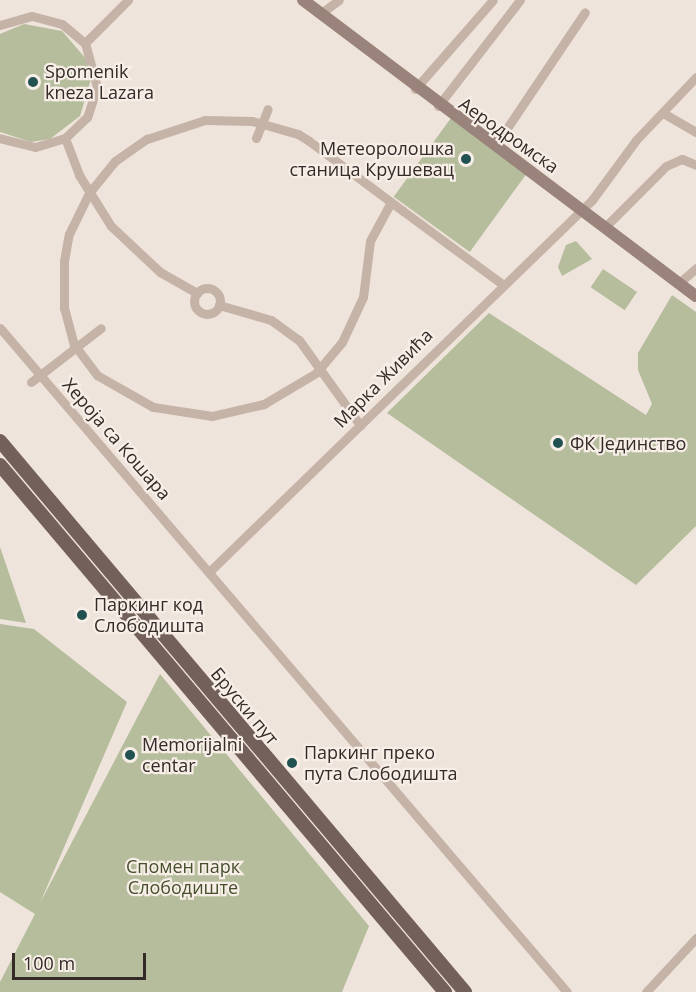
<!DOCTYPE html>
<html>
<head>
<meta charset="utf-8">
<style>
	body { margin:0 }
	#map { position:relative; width:696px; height:992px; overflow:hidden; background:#efe4db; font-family:"Open Sans",sans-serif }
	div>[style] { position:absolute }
	.green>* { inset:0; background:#b5bd9c; transform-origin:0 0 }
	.street>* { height:9px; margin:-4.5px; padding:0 4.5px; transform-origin:4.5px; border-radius:4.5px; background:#c6b3a8 }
	.street>.ring { margin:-4.5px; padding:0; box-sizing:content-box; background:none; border:9px solid #c6b3a8; border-radius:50% }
	.secondary>* { height:12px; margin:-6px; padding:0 6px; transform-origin:6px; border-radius:6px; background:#9a837a }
	.primary>* { height:14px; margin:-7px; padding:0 7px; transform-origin:7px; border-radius:7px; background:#74605a }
	.dots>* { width:16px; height:16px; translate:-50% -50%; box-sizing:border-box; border:3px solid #f7eee7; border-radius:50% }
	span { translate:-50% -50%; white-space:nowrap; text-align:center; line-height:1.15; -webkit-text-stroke:4.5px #f7eee7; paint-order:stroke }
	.poi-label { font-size:18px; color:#342a27 }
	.left { translate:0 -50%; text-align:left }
	.right { translate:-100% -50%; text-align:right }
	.street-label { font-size:18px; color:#342a27 }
	.park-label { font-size:18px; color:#46502d }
	.scale { position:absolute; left:12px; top:953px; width:134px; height:27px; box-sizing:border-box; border:3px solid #342a27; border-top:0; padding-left:8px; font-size:18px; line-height:21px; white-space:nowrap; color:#342a27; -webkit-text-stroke:4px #f7eee7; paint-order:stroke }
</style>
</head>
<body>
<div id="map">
	<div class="green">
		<div style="clip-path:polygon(24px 24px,62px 31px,87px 60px,91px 79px,80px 116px,50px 139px,31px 142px,0 132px,0 34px)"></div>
		<div style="left:456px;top:111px;width:94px;height:106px;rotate:36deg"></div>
		<div style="clip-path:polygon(576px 241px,592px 259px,562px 276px,558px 267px,566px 245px)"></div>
		<div style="left:603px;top:269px;width:41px;height:22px;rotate:34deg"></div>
		<div style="clip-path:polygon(672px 295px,696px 312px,696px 526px,636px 585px,387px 413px,489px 313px,646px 415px,652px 404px,638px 370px,638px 353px)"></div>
		<div style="clip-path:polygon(0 547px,26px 623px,0 619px)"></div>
		<div style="clip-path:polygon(0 624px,34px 629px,127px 702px,40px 903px,160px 674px,369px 926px,342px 992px,0 992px,0 982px,35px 914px,0 892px)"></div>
	</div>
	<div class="street">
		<div style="left:321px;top:13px;width:22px;rotate:-36deg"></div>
		<div style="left:0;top:25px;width:33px;rotate:-16deg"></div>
		<div style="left:32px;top:16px;width:31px;rotate:15deg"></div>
		<div style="left:62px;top:24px;width:30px;rotate:40deg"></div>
		<div style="left:85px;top:43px;width:46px;rotate:74.7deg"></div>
		<div style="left:97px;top:87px;width:32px;rotate:108deg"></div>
		<div style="left:87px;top:117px;width:30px;rotate:136deg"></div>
		<div style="left:65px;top:138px;width:31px;rotate:163deg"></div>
		<div style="left:35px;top:147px;width:36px;rotate:-166deg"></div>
		<div style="left:85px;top:43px;width:61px;rotate:-45deg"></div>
		<div style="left:415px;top:89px;width:118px;rotate:-48.8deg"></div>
		<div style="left:438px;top:106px;width:134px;rotate:-52.3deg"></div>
		<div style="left:663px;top:113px;width:38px;rotate:30deg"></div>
		<div style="left:65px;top:138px;width:40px;rotate:69deg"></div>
		<div style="left:79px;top:175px;width:60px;rotate:57.9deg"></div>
		<div style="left:111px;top:226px;width:67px;rotate:43.2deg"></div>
		<div style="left:160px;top:272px;width:43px;rotate:29.6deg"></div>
		<div style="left:256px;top:138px;width:31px;rotate:-68deg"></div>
		<div style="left:495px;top:146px;width:161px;rotate:-56.1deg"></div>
		<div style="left:391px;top:202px;width:44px;rotate:118.3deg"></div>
		<div style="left:370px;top:241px;width:56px;rotate:97.1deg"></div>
		<div style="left:363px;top:297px;width:50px;rotate:115deg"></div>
		<div style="left:342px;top:342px;width:40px;rotate:130deg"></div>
		<div style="left:316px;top:373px;width:61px;rotate:149.2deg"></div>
		<div style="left:264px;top:404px;width:53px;rotate:167deg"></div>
		<div style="left:212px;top:416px;width:60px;rotate:-171.3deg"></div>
		<div style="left:153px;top:407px;width:64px;rotate:-150.3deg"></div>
		<div style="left:97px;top:375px;width:38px;rotate:-127deg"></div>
		<div style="left:74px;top:345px;width:38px;rotate:-105deg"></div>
		<div style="left:64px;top:308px;width:47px;rotate:-90deg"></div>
		<div style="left:64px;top:261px;width:27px;rotate:-80deg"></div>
		<div style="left:69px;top:234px;width:46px;rotate:-64deg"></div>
		<div style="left:89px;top:193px;width:41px;rotate:-50.9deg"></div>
		<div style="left:115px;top:161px;width:39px;rotate:-35deg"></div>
		<div style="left:147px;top:139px;width:61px;rotate:-18.1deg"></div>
		<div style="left:205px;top:120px;width:47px;rotate:1.2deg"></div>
		<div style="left:252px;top:121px;width:48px;rotate:15.8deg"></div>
		<div style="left:298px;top:134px;width:13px;rotate:32deg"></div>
		<div style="left:309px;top:141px;width:117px;rotate:36.7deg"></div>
		<div style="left:403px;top:211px;width:123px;rotate:36.4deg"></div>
		<div style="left:605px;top:227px;width:86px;rotate:-45deg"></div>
		<div style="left:666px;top:166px;width:17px;rotate:-24deg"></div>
		<div style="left:682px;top:159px;width:15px;rotate:23deg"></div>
		<div style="left:679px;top:283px;width:23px;rotate:-41deg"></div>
		<div class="ring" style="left:194px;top:288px;width:17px;height:17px"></div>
		<div style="left:219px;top:305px;width:54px;rotate:16.1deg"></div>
		<div style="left:271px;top:320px;width:34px;rotate:36deg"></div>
		<div style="left:299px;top:340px;width:105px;rotate:54.3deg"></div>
		<div style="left:0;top:328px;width:873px;rotate:49.51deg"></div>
		<div style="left:31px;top:382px;width:88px;rotate:-37.6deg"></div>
		<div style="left:209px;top:572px;width:534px;rotate:-44.17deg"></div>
		<div style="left:592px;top:200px;width:74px;rotate:-53.7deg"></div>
		<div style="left:636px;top:140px;width:87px;rotate:-46.4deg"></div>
		<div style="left:646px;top:992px;width:74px;rotate:-47.2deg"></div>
	</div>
	<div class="secondary">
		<div style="left:303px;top:0;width:492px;rotate:37deg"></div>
	</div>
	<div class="primary">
		<div style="left:0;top:441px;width:721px;rotate:49.84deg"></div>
		<div style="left:0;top:465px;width:690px;rotate:49.82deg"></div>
	</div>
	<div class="dots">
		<div style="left:33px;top:82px;background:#215251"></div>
		<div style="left:466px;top:159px;background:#215251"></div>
		<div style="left:558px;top:443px;background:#215251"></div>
		<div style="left:82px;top:615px;background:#215251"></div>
		<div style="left:130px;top:755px;background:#215251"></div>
		<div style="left:292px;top:763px;background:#215251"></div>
	</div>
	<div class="poi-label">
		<span class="left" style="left:45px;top:82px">Spomenik<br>kneza Lazara</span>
		<span class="right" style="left:454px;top:159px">Метеоролошка<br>станица Крушевац</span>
		<span class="left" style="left:570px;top:443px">ФК Јединство</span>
		<span class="left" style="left:94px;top:615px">Паркинг код<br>Слободишта</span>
		<span class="left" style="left:142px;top:755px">Memorijalni<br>centar</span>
		<span class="left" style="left:304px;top:763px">Паркинг преко<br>пута Слободишта</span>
	</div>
	<div class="street-label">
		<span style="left:509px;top:135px;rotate:35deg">Аеродромска</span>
		<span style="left:383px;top:378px;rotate:-45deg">Марка Живића</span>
		<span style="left:117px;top:439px;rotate:49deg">Хероја са Кошара</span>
		<span style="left:245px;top:706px;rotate:50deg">Бруски пут</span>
	</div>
	<div class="park-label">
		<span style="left:183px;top:877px">Спомен парк<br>Слободиште</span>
	</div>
	<div class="scale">100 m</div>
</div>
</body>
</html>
